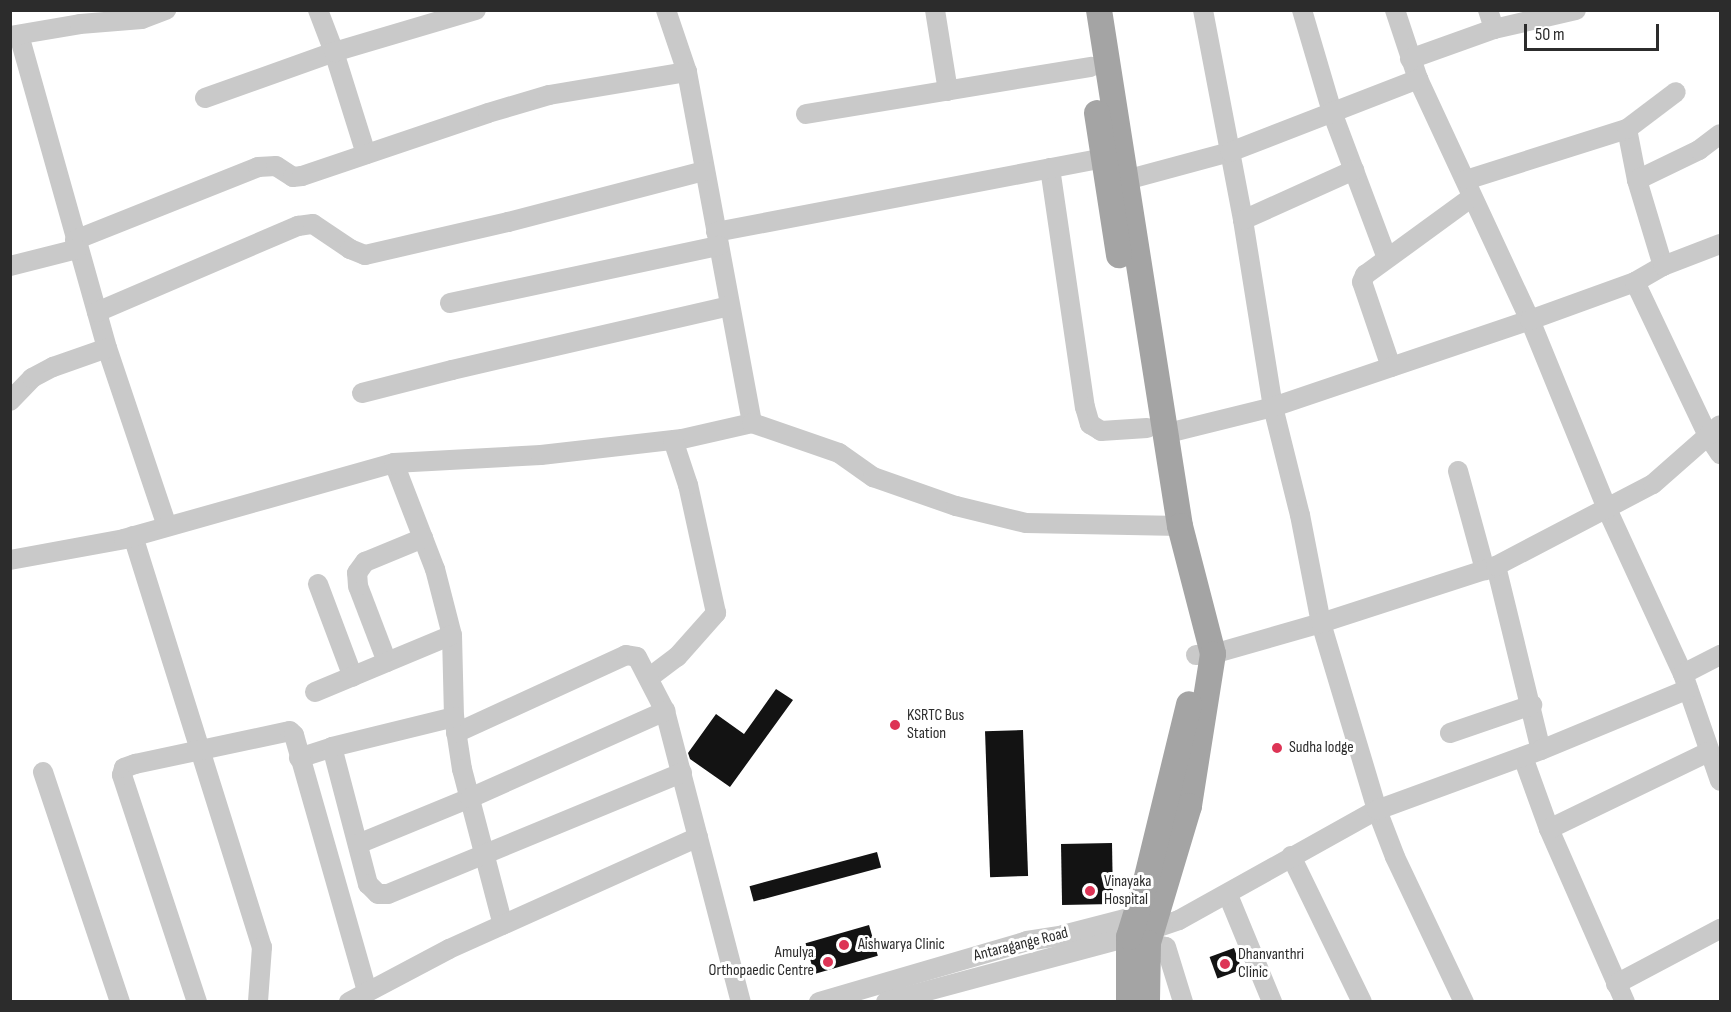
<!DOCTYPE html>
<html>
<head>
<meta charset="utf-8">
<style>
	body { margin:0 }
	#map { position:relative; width:1731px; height:1012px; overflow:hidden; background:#fff; font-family:"Sofia Sans Condensed",sans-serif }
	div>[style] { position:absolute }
	.building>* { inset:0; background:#131313; transform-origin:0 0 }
	.minor>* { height:20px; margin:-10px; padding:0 10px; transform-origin:10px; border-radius:10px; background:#c9c9c9 }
	.major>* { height:26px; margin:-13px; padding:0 13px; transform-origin:13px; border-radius:13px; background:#a4a4a4 }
	.dots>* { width:16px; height:16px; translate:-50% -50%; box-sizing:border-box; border:3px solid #fff; border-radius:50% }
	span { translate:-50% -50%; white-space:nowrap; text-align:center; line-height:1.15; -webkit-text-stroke:6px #fff; paint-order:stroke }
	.poi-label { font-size:16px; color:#2c2c2c }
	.left { translate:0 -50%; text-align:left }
	.right { translate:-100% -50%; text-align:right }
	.street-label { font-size:16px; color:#2c2c2c }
	.frame { position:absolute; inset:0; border:12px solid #2c2c2c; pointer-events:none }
	.scale { position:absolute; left:1524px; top:24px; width:135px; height:27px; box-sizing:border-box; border:3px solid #2c2c2c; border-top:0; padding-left:8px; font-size:18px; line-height:21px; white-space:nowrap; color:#2c2c2c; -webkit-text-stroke:4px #fff; paint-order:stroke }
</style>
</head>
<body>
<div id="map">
	<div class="building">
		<div style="clip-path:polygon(776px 689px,793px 700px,730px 787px,690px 759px,688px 753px,716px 714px,744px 734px)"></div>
		<div style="left:1023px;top:730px;width:146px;height:38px;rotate:88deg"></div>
		<div style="left:1112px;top:843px;width:61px;height:51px;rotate:89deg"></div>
		<div style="left:877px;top:852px;width:16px;height:132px;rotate:75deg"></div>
		<div style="left:869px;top:925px;width:32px;height:66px;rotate:74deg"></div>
		<div style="left:1234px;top:948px;width:23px;height:26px;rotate:70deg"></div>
	</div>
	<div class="minor">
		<div style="left:318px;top:10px;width:45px;rotate:69.1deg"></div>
		<div style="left:334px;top:52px;width:107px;rotate:72.6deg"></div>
		<div style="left:666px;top:10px;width:65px;rotate:71.3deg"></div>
		<div style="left:687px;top:72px;width:357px;rotate:79.5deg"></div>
		<div style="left:935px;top:10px;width:82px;rotate:80.9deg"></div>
		<div style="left:1203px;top:10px;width:214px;rotate:79.2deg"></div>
		<div style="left:1243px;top:220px;width:189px;rotate:80.9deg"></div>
		<div style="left:1273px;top:407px;width:111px;rotate:76deg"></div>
		<div style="left:1300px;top:515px;width:110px;rotate:79deg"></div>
		<div style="left:1321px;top:623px;width:195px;rotate:73.3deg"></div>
		<div style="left:1377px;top:810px;width:50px;rotate:69deg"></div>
		<div style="left:1395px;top:857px;width:161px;rotate:64.6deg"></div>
		<div style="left:1302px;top:10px;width:106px;rotate:73.6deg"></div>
		<div style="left:1332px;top:112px;width:156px;rotate:69.4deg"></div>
		<div style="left:1395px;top:10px;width:73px;rotate:71.6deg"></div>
		<div style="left:1418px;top:79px;width:266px;rotate:65.1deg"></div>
		<div style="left:1530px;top:320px;width:204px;rotate:67.8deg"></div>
		<div style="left:1607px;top:509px;width:182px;rotate:65.3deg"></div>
		<div style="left:1683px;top:674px;width:113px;rotate:70.9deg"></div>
		<div style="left:1488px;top:10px;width:20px;rotate:72deg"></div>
		<div style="left:19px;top:35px;width:325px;rotate:74.3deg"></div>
		<div style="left:107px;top:348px;width:188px;rotate:71.4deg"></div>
		<div style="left:10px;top:36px;width:71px;rotate:-9.7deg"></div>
		<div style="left:80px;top:24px;width:62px;rotate:-4.6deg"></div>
		<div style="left:142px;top:19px;width:26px;rotate:-21deg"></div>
		<div style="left:1410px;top:59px;width:89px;rotate:-19.7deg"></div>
		<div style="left:1494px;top:29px;width:84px;rotate:-13deg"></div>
		<div style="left:205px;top:98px;width:137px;rotate:-19.6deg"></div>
		<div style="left:334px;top:52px;width:148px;rotate:-16.5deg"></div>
		<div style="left:806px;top:114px;width:289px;rotate:-9.4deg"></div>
		<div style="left:1627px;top:129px;width:52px;rotate:78.9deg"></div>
		<div style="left:1637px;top:180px;width:90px;rotate:73.2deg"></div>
		<div style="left:1050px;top:168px;width:242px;rotate:81.7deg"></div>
		<div style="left:1085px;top:407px;width:18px;rotate:74deg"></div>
		<div style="left:1090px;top:424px;width:13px;rotate:32deg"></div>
		<div style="left:1101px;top:431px;width:46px;rotate:-3.7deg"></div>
		<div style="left:1126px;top:180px;width:108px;rotate:-15.1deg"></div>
		<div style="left:1230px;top:152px;width:202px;rotate:-21.2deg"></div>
		<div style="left:1466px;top:180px;width:169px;rotate:-17.6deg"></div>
		<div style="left:1627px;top:129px;width:61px;rotate:-37.1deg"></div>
		<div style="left:1637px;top:180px;width:69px;rotate:-25.8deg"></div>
		<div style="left:1699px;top:150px;width:26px;rotate:-37deg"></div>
		<div style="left:1243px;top:220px;width:122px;rotate:-24.2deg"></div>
		<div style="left:716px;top:232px;width:395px;rotate:-10.8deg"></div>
		<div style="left:75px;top:240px;width:197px;rotate:-21.7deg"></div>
		<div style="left:258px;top:167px;width:18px;rotate:-3deg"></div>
		<div style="left:276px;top:166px;width:20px;rotate:33deg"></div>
		<div style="left:293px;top:177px;width:9px;rotate:-6deg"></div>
		<div style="left:302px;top:176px;width:196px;rotate:-18.7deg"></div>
		<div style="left:488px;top:113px;width:64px;rotate:-16.4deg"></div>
		<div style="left:549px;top:95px;width:140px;rotate:-9.5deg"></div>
		<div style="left:10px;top:266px;width:69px;rotate:-14.2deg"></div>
		<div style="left:1635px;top:282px;width:170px;rotate:64.6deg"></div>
		<div style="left:1708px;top:436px;width:22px;rotate:56deg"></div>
		<div style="left:450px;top:303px;width:275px;rotate:-12deg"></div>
		<div style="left:97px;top:312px;width:219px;rotate:-23.2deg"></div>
		<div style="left:298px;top:226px;width:15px;rotate:-8deg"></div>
		<div style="left:313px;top:224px;width:45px;rotate:34deg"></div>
		<div style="left:350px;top:249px;width:16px;rotate:22deg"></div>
		<div style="left:365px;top:255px;width:147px;rotate:-13deg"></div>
		<div style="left:508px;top:222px;width:203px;rotate:-14.6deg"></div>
		<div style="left:1391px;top:367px;width:90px;rotate:-108.8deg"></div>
		<div style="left:1362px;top:282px;width:8px;rotate:-67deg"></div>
		<div style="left:1365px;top:275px;width:132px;rotate:-36.1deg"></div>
		<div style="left:362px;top:393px;width:93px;rotate:-14.3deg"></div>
		<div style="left:452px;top:370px;width:285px;rotate:-13deg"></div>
		<div style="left:10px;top:401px;width:32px;rotate:-46deg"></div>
		<div style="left:32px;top:378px;width:24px;rotate:-28deg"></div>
		<div style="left:53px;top:367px;width:57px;rotate:-19.4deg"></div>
		<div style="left:1164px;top:434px;width:112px;rotate:-13.9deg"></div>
		<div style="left:1273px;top:407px;width:271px;rotate:-18.7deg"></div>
		<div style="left:1530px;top:320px;width:112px;rotate:-19.9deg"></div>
		<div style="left:1635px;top:282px;width:32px;rotate:-30deg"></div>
		<div style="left:1663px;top:266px;width:61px;rotate:-21.1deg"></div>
		<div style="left:394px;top:463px;width:114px;rotate:68.9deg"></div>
		<div style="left:435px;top:569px;width:68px;rotate:75.6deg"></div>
		<div style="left:452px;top:635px;width:82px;rotate:88.6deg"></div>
		<div style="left:454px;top:717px;width:53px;rotate:81.3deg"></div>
		<div style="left:462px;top:769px;width:161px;rotate:75.3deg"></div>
		<div style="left:1458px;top:471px;width:103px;rotate:74.7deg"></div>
		<div style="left:133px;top:536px;width:431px;rotate:72.6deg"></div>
		<div style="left:262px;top:947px;width:55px;rotate:94.2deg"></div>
		<div style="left:10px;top:560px;width:116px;rotate:-10.4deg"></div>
		<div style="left:124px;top:539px;width:280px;rotate:-15.7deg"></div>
		<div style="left:394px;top:463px;width:147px;rotate:-3.1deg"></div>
		<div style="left:541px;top:455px;width:142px;rotate:-6.5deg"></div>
		<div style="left:682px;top:439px;width:72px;rotate:-12.9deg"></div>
		<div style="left:752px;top:423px;width:92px;rotate:19deg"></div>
		<div style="left:839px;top:453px;width:42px;rotate:35.2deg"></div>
		<div style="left:873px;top:477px;width:88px;rotate:19.3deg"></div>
		<div style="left:956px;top:506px;width:72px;rotate:13.7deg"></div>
		<div style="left:1026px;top:523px;width:154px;rotate:1.1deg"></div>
		<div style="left:1496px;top:566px;width:189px;rotate:76.3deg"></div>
		<div style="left:318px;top:584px;width:99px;rotate:69.4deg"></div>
		<div style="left:1196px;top:655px;width:17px;rotate:-3deg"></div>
		<div style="left:1213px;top:654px;width:112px;rotate:-16deg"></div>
		<div style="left:1321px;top:623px;width:184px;rotate:-18deg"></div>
		<div style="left:1496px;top:566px;width:177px;rotate:-27.6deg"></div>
		<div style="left:1653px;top:484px;width:89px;rotate:-41.4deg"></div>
		<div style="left:387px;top:662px;width:81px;rotate:-110.9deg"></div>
		<div style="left:358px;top:586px;width:13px;rotate:-94deg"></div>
		<div style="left:357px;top:573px;width:14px;rotate:-54deg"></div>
		<div style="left:365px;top:562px;width:63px;rotate:-22.5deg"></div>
		<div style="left:1683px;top:674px;width:42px;rotate:-27.2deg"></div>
		<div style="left:650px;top:677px;width:34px;rotate:-37deg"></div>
		<div style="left:677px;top:657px;width:59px;rotate:-48.4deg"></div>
		<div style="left:716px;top:613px;width:131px;rotate:-102.3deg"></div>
		<div style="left:688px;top:485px;width:47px;rotate:-108.4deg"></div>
		<div style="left:315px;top:692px;width:148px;rotate:-22.6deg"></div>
		<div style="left:456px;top:733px;width:187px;rotate:-24.6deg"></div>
		<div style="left:626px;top:655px;width:11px;rotate:10deg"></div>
		<div style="left:637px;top:657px;width:61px;rotate:62.6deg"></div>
		<div style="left:665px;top:711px;width:301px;rotate:75.4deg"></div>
		<div style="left:1450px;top:733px;width:87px;rotate:-18.9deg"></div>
		<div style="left:332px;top:747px;width:142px;rotate:75.3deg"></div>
		<div style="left:368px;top:884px;width:14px;rotate:45deg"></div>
		<div style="left:378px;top:894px;width:10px"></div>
		<div style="left:388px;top:894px;width:318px;rotate:-22.4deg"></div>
		<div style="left:1523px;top:757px;width:77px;rotate:70.1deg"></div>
		<div style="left:1549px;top:829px;width:189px;rotate:66.3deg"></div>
		<div style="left:299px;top:758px;width:35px;rotate:-18deg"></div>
		<div style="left:332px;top:747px;width:126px;rotate:-13.8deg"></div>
		<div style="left:43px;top:772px;width:243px;rotate:71.5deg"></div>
		<div style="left:1549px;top:829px;width:177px;rotate:-25.8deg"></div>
		<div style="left:358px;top:844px;width:121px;rotate:-22.3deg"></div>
		<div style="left:470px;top:798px;width:214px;rotate:-24deg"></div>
		<div style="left:1291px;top:856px;width:162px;rotate:64.1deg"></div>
		<div style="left:1228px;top:895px;width:116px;rotate:67.6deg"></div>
		<div style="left:1148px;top:943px;width:18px;rotate:13deg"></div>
		<div style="left:1166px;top:947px;width:58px;rotate:72.8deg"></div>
		<div style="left:1616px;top:984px;width:118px;rotate:-27.9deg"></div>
		<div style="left:197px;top:1002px;width:239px;rotate:-108.3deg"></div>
		<div style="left:122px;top:775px;width:7px;rotate:-74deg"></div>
		<div style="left:124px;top:768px;width:12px;rotate:-20deg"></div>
		<div style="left:135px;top:764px;width:158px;rotate:-12deg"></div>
		<div style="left:290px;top:731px;width:6px;rotate:45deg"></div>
		<div style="left:294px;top:735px;width:266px;rotate:74.1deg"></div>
		<div style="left:349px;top:1002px;width:113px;rotate:-27.9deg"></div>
		<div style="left:449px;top:949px;width:273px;rotate:-24.2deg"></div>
		<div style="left:819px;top:1002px;width:217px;rotate:-16.3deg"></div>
		<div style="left:1027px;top:941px;width:36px;rotate:-9deg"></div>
		<div style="left:1063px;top:935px;width:88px;rotate:-14.5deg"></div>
		<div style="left:886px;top:1002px;width:252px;rotate:-15deg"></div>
		<div style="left:1129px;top:937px;width:53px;rotate:-18.8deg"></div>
		<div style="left:1179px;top:920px;width:227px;rotate:-29.1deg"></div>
		<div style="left:1377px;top:810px;width:175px;rotate:-20.1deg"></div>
		<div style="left:1541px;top:750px;width:159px;rotate:-22.5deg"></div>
	</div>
	<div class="major">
		<div style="left:1099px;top:10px;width:522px;rotate:81.08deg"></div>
		<div style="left:1180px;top:526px;width:132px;rotate:75.5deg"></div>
		<div style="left:1213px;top:654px;width:154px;rotate:99deg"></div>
		<div style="left:1189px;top:806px;width:143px;rotate:106.7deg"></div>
		<div style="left:1148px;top:943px;width:59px;rotate:91deg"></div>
		<div style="left:1097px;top:113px;width:144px;rotate:81.2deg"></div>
		<div style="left:1129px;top:1002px;width:65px;rotate:-90deg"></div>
		<div style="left:1129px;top:937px;width:54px;rotate:-72.9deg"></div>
		<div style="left:1145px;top:885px;width:186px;rotate:-76.3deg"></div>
	</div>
	<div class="dots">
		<div style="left:895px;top:725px;background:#dd3455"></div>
		<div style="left:1277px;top:748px;background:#dd3455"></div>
		<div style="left:1090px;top:891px;background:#dd3455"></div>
		<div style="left:844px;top:945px;background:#dd3455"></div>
		<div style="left:828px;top:962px;background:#dd3455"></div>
		<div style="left:1225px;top:964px;background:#dd3455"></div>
	</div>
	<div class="poi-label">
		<span class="left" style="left:907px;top:725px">KSRTC Bus<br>Station</span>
		<span class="left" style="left:1289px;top:748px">Sudha lodge</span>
		<span class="left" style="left:1104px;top:891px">Vinayaka<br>Hospital</span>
		<span class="left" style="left:858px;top:945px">Aishwarya Clinic</span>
		<span class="right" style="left:814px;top:962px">Amulya<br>Orthopaedic Centre</span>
		<span class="left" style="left:1238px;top:964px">Dhanvanthri<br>Clinic</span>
	</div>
	<div class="street-label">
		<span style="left:1021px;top:945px;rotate:-14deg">Antaragange Road</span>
	</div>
	<div class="frame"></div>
	<div class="scale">50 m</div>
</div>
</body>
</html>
